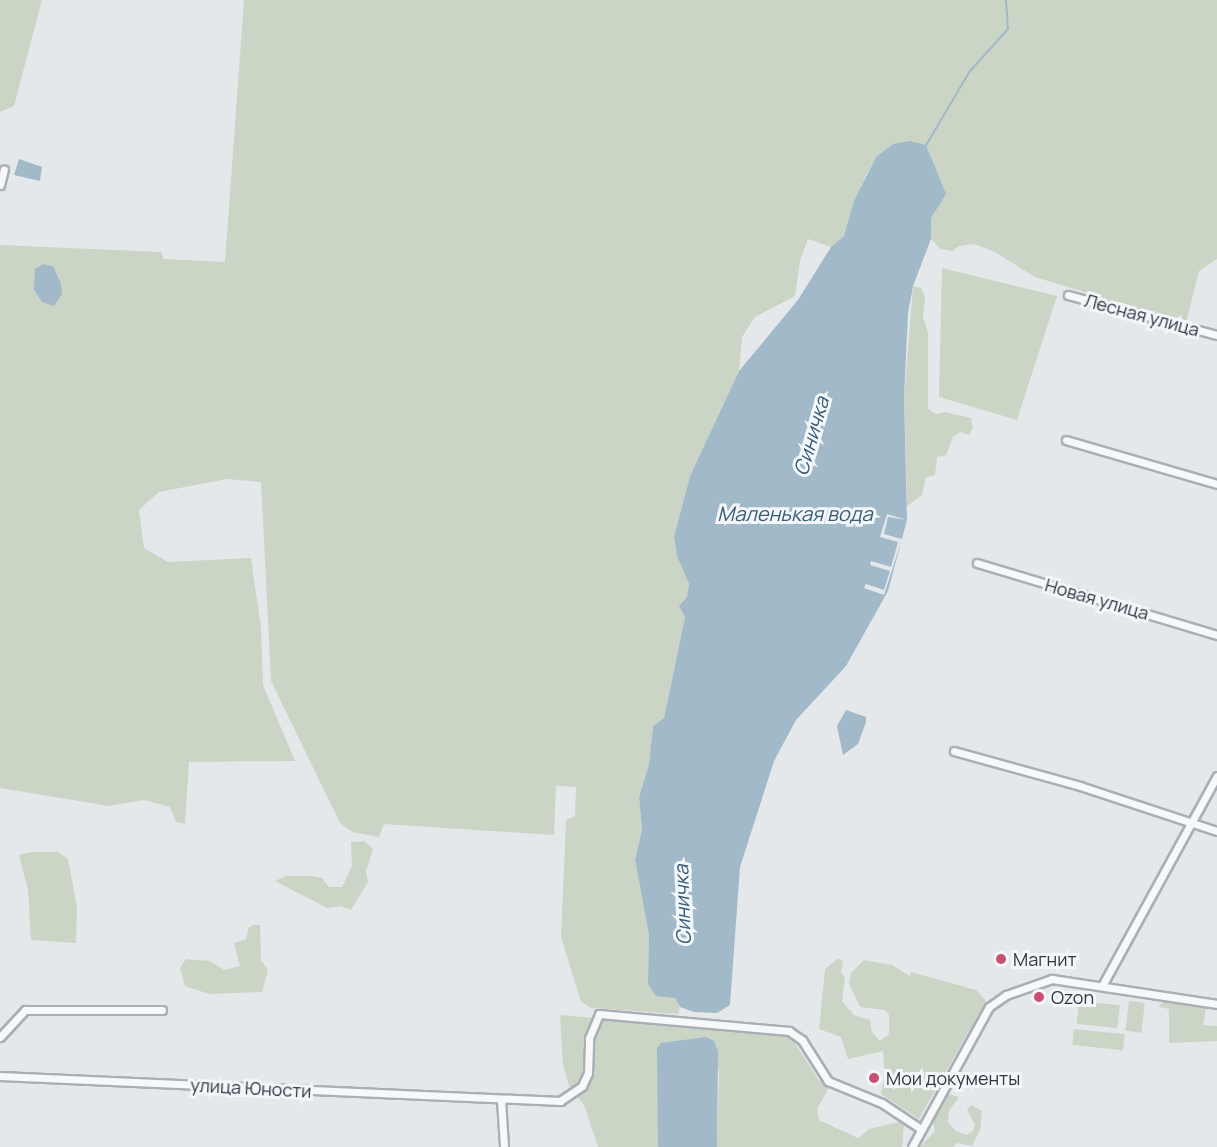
<!DOCTYPE html>
<html>
<head>
<meta charset="utf-8">
<style>
	body { margin:0 }
	#map { position:relative; width:1217px; height:1147px; overflow:hidden; background:#e4e8eb; font-family:Manrope,sans-serif }
	div>[style] { position:absolute }
	.green>* { inset:0; background:#cbd5c6; transform-origin:0 0 }
	.water>* { inset:0; background:#a1b9c9 }
	.pier>* { inset:0; background:#e4e8eb }
	.stream>* { height:2px; margin:-1px; padding:0 1px; transform-origin:1px; border-radius:1px; background:#a1b9c9 }
	.roads { filter:drop-shadow(2px 0 #a9afb5) drop-shadow(-2px 0 #a9afb5) drop-shadow(0 2px #a9afb5) drop-shadow(0 -2px #a9afb5) }
	.street>* { height:7px; margin:-3.5px; padding:0 3.5px; transform-origin:3.5px; border-radius:3.5px; background:#f7f8fa }
	.dots>* { width:16px; height:16px; translate:-50% -50%; box-sizing:border-box; border:3px solid #f4f7f9; border-radius:50% }
	span { translate:-50% -50%; white-space:nowrap; text-align:center; line-height:1.15; -webkit-text-stroke:6px #f4f7f9; paint-order:stroke }
	.street-label { font-size:18px; color:#2c3743 }
	.poi-label { font-size:18px; color:#2c3743 }
	.left { translate:0 -50%; text-align:left }
	.water-label { font-size:20px; color:#385b76; font-style:italic }
</style>
</head>
<body>
<div id="map">
	<div class="green">
		<div style="clip-path:polygon(0 0,42px 0,14px 106px,0 112px)"></div>
		<div style="clip-path:polygon(244px 0,1217px 0,1217px 259px,1199px 271px,1186px 323px,1035px 277px,995px 252px,974px 244px,959px 246px,953px 251px,940px 249px,931px 239px,931px 218px,893px 144px,876px 157px,865px 177px,844px 236px,831px 247px,808px 239px,800px 261px,795px 296px,755px 317px,742px 337px,739px 371px,690px 476px,674px 537px,677px 556px,689px 584px,685px 617px,664px 718px,653px 726px,649px 764px,639px 797px,642px 830px,635px 860px,649px 935px,648px 984px,675px 998px,680px 1007px,678px 1014px,591px 1008px,581px 1002px,561px 937px,566px 820px,575px 816px,576px 787px,556px 786px,554px 835px,384px 824px,379px 837px,352px 832px,340px 823px,271px 681px,261px 482px,227px 479px,159px 492px,139px 510px,144px 548px,168px 562px,251px 558px,261px 628px,263px 685px,295px 761px,189px 762px,185px 824px,176px 822px,170px 807px,144px 800px,109px 806px,0 788px,0 245px,161px 252px,164px 259px,225px 262px)"></div>
		<div style="clip-path:polygon(942px 268px,1057px 296px,1017px 420px,939px 397px)"></div>
		<div style="clip-path:polygon(913px 286px,921px 288px,925px 297px,923px 316px,928px 333px,928px 409px,936px 414px,945px 412px,971px 418px,973px 427px,969px 435px,960px 432px,953px 437px,946px 455px,937px 457px,935px 475px,926px 477px,922px 495px,907px 506px,904px 398px)"></div>
		<div style="clip-path:polygon(364px 841px,373px 849px,366px 871px,368px 882px,351px 910px,340px 906px,327px 908px,275px 881px,286px 876px,310px 876px,322px 878px,329px 887px,342px 887px,352px 866px,351px 842px)"></div>
		<div style="clip-path:polygon(32px 852px,58px 852px,68px 859px,77px 907px,76px 943px,31px 940px,28px 890px,19px 855px)"></div>
		<div style="clip-path:polygon(254px 925px,260px 925px,261px 960px,268px 970px,262px 992px,209px 994px,185px 986px,180px 968px,186px 959px,210px 961px,224px 970px,240px 966px,234px 943px,246px 939px,249px 927px)"></div>
		<div style="clip-path:polygon(838px 958px,843px 961px,841px 973px,845px 977px,842px 1001px,854px 1015px,870px 1020px,872px 1032px,880px 1041px,889px 1034px,889px 1015px,885px 1010px,860px 1007px,849px 984px,851px 973px,864px 960px,892px 965px,910px 976px,911px 972px,976px 990px,986px 1001px,919px 1119px,881px 1094px,885px 1075px,883px 1051px,848px 1059px,841px 1037px,819px 1029px,825px 969px)"></div>
		<div style="clip-path:polygon(1165px 999px,1206px 1007px,1203px 1025px,1217px 1026px,1217px 1041px,1169px 1043px,1169px 1009px,1159px 1007px)"></div>
		<div style="left:1079px;top:1001px;width:41px;height:23px;rotate:6deg"></div>
		<div style="left:1129px;top:1001px;width:16px;height:30px;rotate:7deg"></div>
		<div style="clip-path:polygon(560px 1015px,784px 1034px,793px 1040px,818px 1079px,829px 1088px,817px 1109px,819px 1120px,858px 1138px,869px 1129px,899px 1122px,904px 1125px,902px 1147px,717px 1147px,719px 1070px,659px 1099px,658px 1147px,598px 1147px,584px 1105px,569px 1086px,563px 1064px)"></div>
		<div style="left:1074px;top:1029px;width:51px;height:16px;rotate:6deg"></div>
		<div style="clip-path:polygon(948px 1094px,959px 1097px,949px 1111px,948px 1122px,956px 1131px,967px 1135px,973px 1131px,975px 1125px,967px 1110px,971px 1105px,982px 1111px,980px 1130px,972px 1146px,957px 1143px,953px 1147px,920px 1147px,935px 1131px,932px 1119px)"></div>
	</div>
	<div class="water">
		<div style="clip-path:polygon(910px 141px,926px 145px,946px 194px,931px 218px,931px 239px,913px 286px,908px 313px,904px 398px,907px 520px,888px 591px,846px 666px,796px 720px,774px 761px,740px 867px,730px 1005px,717px 1013px,694px 1012px,680px 1007px,675px 998px,656px 996px,648px 984px,649px 935px,635px 860px,642px 830px,639px 797px,649px 764px,653px 726px,664px 718px,685px 617px,679px 606px,687px 597px,689px 584px,677px 556px,674px 537px,690px 476px,739px 371px,798px 300px,831px 247px,844px 236px,854px 201px,876px 157px,893px 144px)"></div>
		<div style="clip-path:polygon(19px 159px,42px 167px,40px 181px,14px 175px)"></div>
		<div style="clip-path:polygon(43px 264px,53px 266px,61px 284px,62px 294px,54px 306px,42px 302px,34px 290px,35px 269px)"></div>
		<div style="clip-path:polygon(846px 710px,866px 717px,866px 722px,858px 744px,843px 755px,837px 726px)"></div>
		<div style="clip-path:polygon(706px 1037px,714px 1041px,718px 1051px,717px 1147px,658px 1147px,657px 1048px,661px 1043px)"></div>
	</div>
	<div class="pier">
		<div style="clip-path:polygon(887px 514px,907px 520px,888px 517px,884px 534px,902px 539px,884px 595px,864px 588px,866px 584px,884px 590px,890px 571px,870px 565px,871px 561px,891px 567px,898px 542px,880px 537px)"></div>
	</div>
	<div class="stream">
		<div style="left:925px;top:147px;width:88px;rotate:-59.4deg"></div>
		<div style="left:970px;top:71px;width:57px;rotate:-47.9deg"></div>
		<div style="left:1008px;top:29px;width:29px;rotate:-94deg"></div>
	</div>
	<div class="roads">
		<div class="street">
			<div style="left:0;top:185px;width:16px;rotate:-76deg"></div>
			<div style="left:1068px;top:295px;width:154px;rotate:15deg"></div>
			<div style="left:1066px;top:440px;width:157px;rotate:16.2deg"></div>
			<div style="left:977px;top:563px;width:251px;rotate:16.7deg"></div>
			<div style="left:954px;top:751px;width:131px;rotate:15.5deg"></div>
			<div style="left:1080px;top:786px;width:144px;rotate:18.2deg"></div>
			<div style="left:1103px;top:984px;width:237px;rotate:-61.3deg"></div>
			<div style="left:0;top:1037px;width:37px;rotate:-47deg"></div>
			<div style="left:25px;top:1010px;width:137px"></div>
			<div style="left:0;top:1076px;width:561px;rotate:2.56deg"></div>
			<div style="left:560px;top:1101px;width:27px;rotate:-34deg"></div>
			<div style="left:582px;top:1086px;width:14px;rotate:-65deg"></div>
			<div style="left:588px;top:1073px;width:35px;rotate:-88deg"></div>
			<div style="left:589px;top:1038px;width:26px;rotate:-67deg"></div>
			<div style="left:599px;top:1014px;width:191px;rotate:5.1deg"></div>
			<div style="left:789px;top:1031px;width:16px;rotate:35deg"></div>
			<div style="left:802px;top:1040px;width:49px;rotate:57.6deg"></div>
			<div style="left:828px;top:1081px;width:58px;rotate:22.2deg"></div>
			<div style="left:882px;top:1103px;width:47px;rotate:33.7deg"></div>
			<div style="left:501px;top:1100px;width:47px;rotate:86.3deg"></div>
			<div style="left:912px;top:1147px;width:160px;rotate:-61.2deg"></div>
			<div style="left:989px;top:1007px;width:21px;rotate:-35deg"></div>
			<div style="left:1006px;top:995px;width:49px;rotate:-19.2deg"></div>
			<div style="left:1052px;top:979px;width:167px;rotate:8.6deg"></div>
		</div>
	</div>
	<div class="dots">
		<div style="left:1001px;top:959px;background:#c95070"></div>
		<div style="left:1039px;top:997px;background:#c95070"></div>
		<div style="left:874px;top:1078px;background:#c95070"></div>
	</div>
	<div class="street-label">
		<span style="left:1142px;top:315px;rotate:15deg">Лесная улица</span>
		<span style="left:1097px;top:599px;rotate:16deg">Новая улица</span>
		<span style="left:251px;top:1088px;rotate:3deg">улица Юности</span>
	</div>
	<div class="poi-label">
		<span class="left" style="left:1013px;top:959px">Магнит</span>
		<span class="left" style="left:1051px;top:997px">Ozon</span>
		<span class="left" style="left:886px;top:1078px">Мои документы</span>
	</div>
	<div class="water-label">
		<span style="left:811px;top:436px;rotate:-74deg">Синичка</span>
		<span style="left:795px;top:513px">Маленькая вода</span>
		<span style="left:682px;top:905px;rotate:-92deg">Синичка</span>
	</div>
</div>
</body>
</html>
